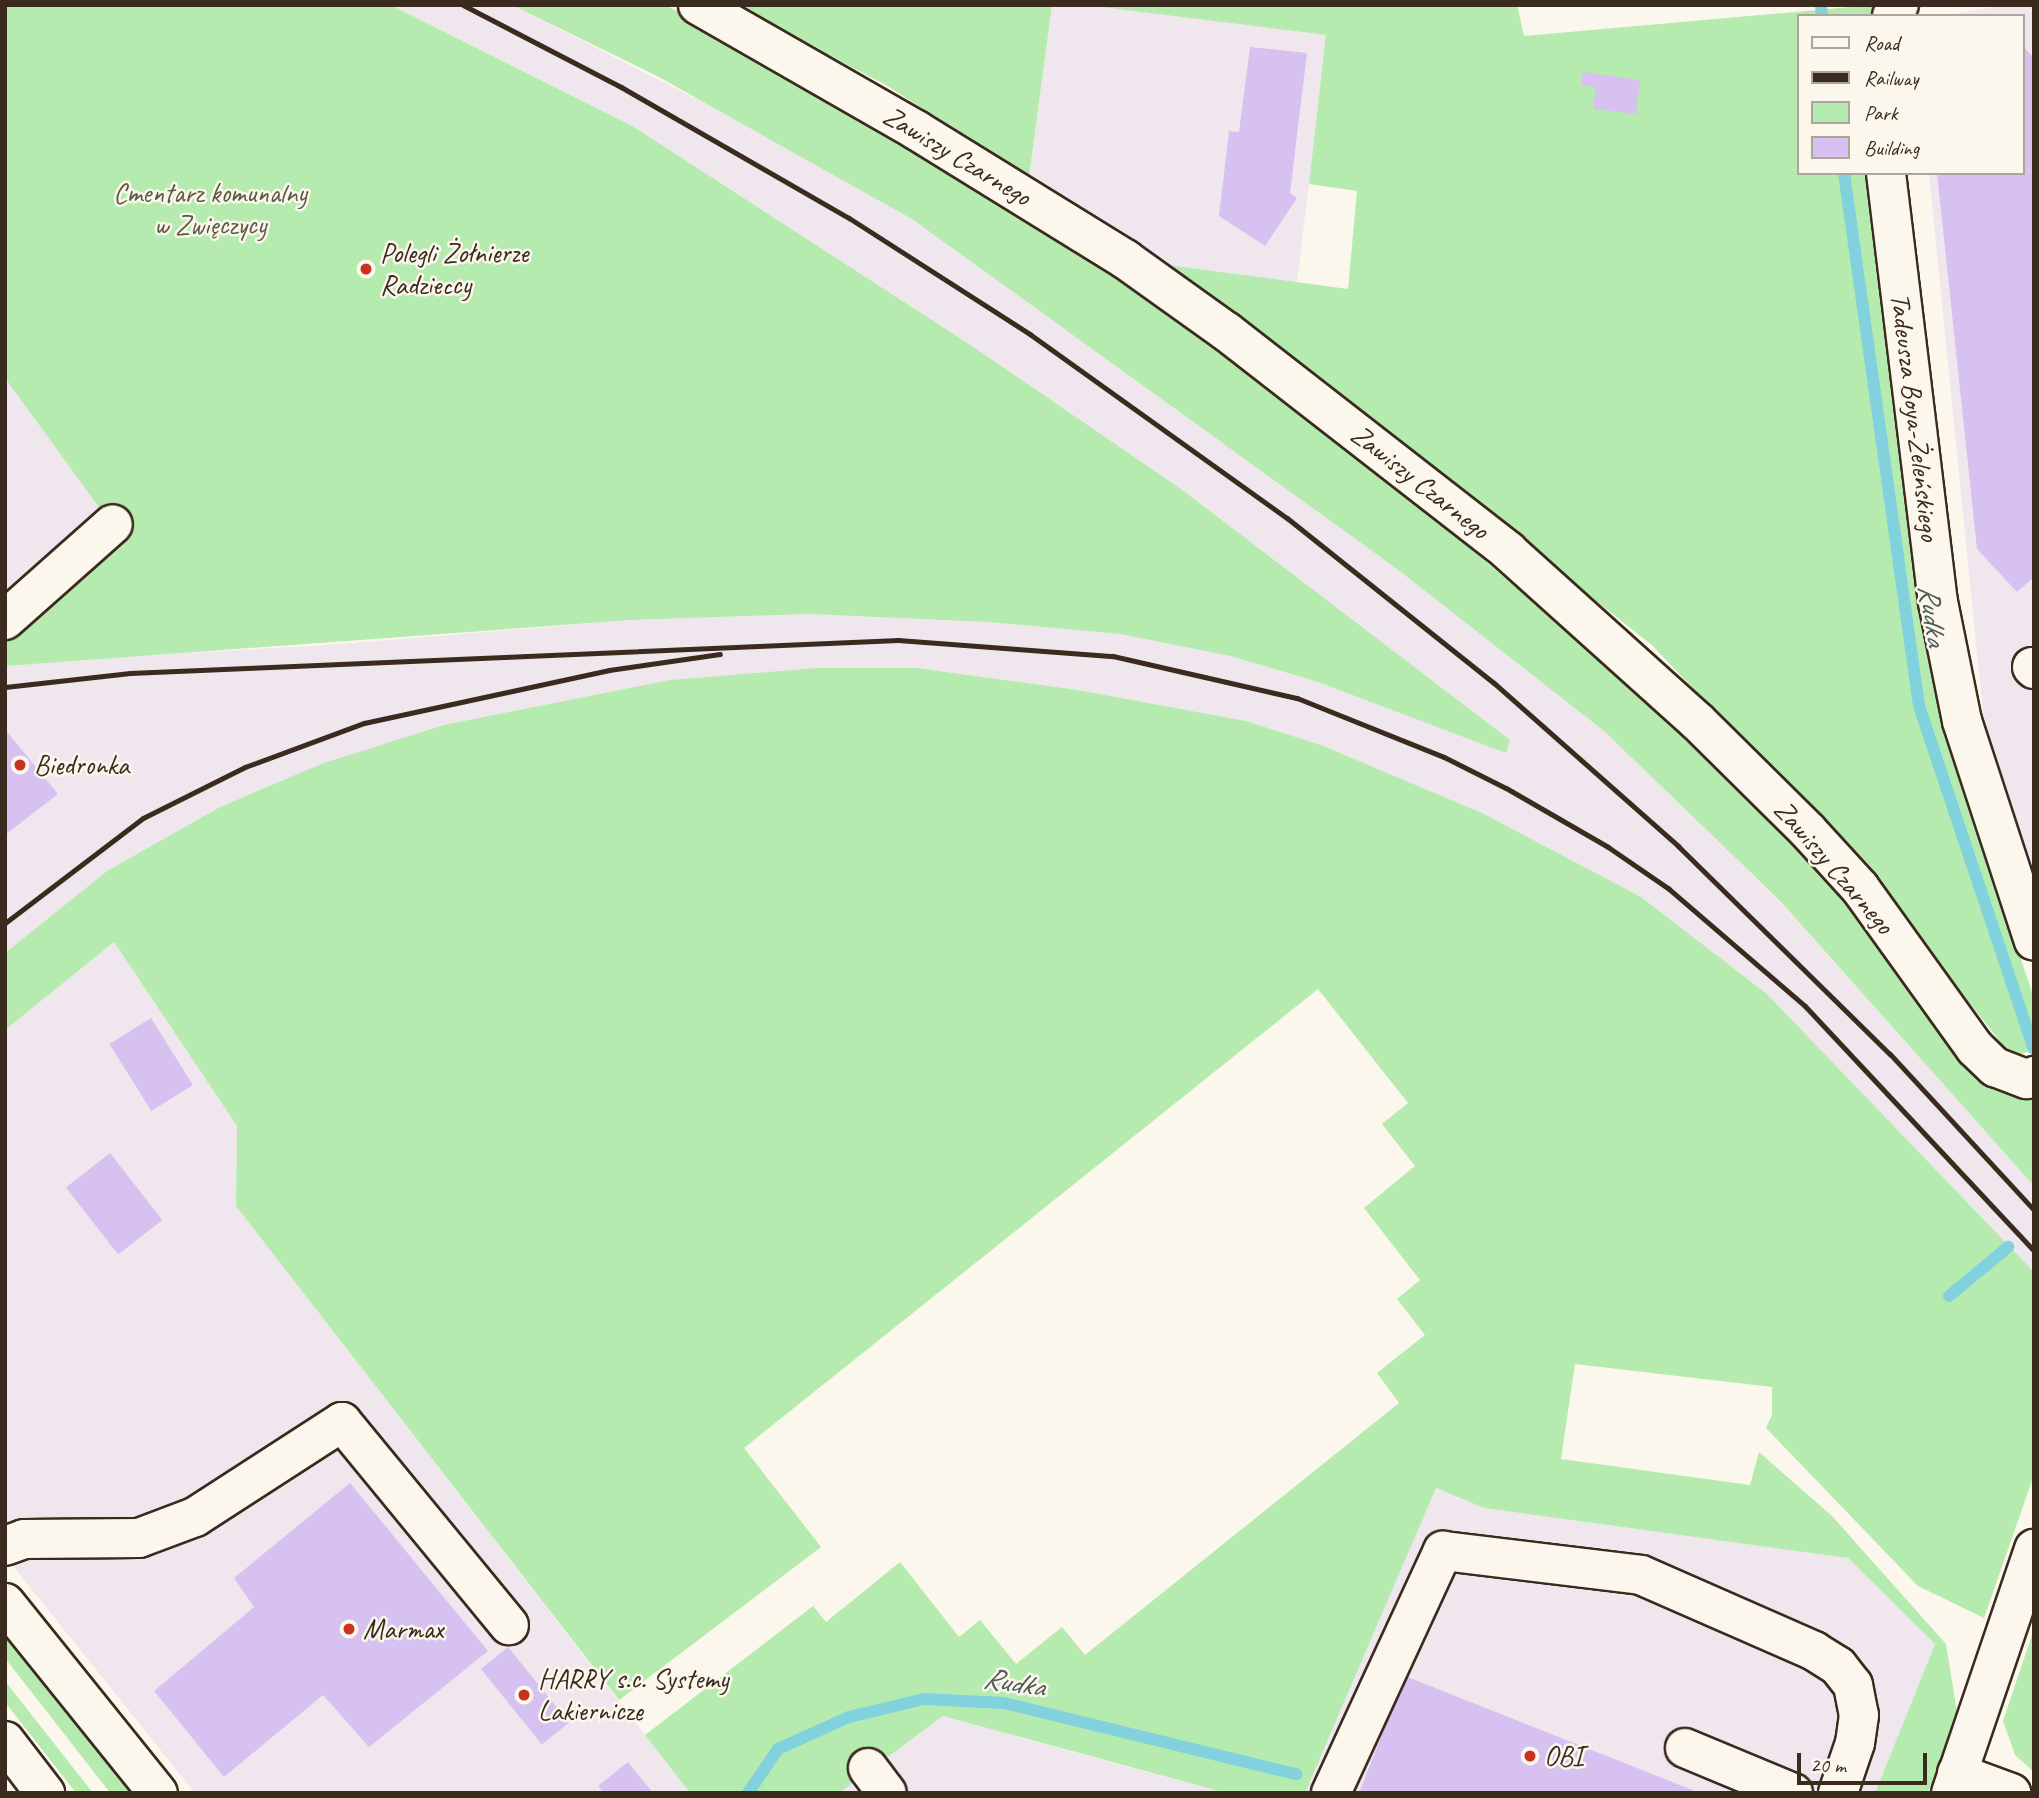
<!DOCTYPE html>
<html>
<head>
<meta charset="utf-8">
<style>
	body { margin:0 }
	#map { position:relative; width:2039px; height:1798px; overflow:hidden; background:#fbf7ec; font-family:Caveat,sans-serif }
	div>[style] { position:absolute }
	.built>* { inset:0; background:#f0e7ee }
	.green>* { inset:0; background:#b5ebae; transform-origin:0 0 }
	.stream>* { height:12px; margin:-6px; padding:0 6px; transform-origin:6px; border-radius:6px; background:#82d2de }
	.building>* { inset:0; background:#d6c1f1; transform-origin:0 0 }
	.roads { filter:drop-shadow(2px 0 #3b2a1e) drop-shadow(-2px 0 #3b2a1e) drop-shadow(0 2px #3b2a1e) drop-shadow(0 -2px #3b2a1e) }
	.minor>* { height:38px; margin:-19px; padding:0 19px; transform-origin:19px; border-radius:19px; background:#fbf7ec }
	.major>* { height:38px; margin:-19px; padding:0 19px; transform-origin:19px; border-radius:19px; background:#fbf7ec }
	.rail>* { height:5px; margin:-2.5px; padding:0 2.5px; transform-origin:2.5px; border-radius:2.5px; background:#3b2a1e }
	.dots>* { width:19px; height:19px; translate:-50% -50%; box-sizing:border-box; border:4px solid #fbf7ec; border-radius:50% }
	span { translate:-50% -50%; white-space:nowrap; text-align:center; line-height:1.15; -webkit-text-stroke:5px #fbf7ec; paint-order:stroke }
	.street-label { font-size:28px; color:#3b2a1e }
	.park-label { font-size:28px; color:#5a5a42 }
	.poi-label { font-size:28px; color:#3b2a1e }
	.left { translate:0 -50%; text-align:left }
	.water-label { font-size:30px; color:#505c58; font-style:italic }
	.frame { position:absolute; inset:0; border:7px solid #3b2a1e; pointer-events:none }
	.legend { position:absolute; left:1797px; top:14px; width:228px; height:161px; box-sizing:border-box; background:#fbf7ec; border:2px solid #aea59a; margin:0; padding:9px 12px; list-style:none; font-size:21px; color:#3b2a1e }
	.legend li { display:flex; align-items:center; gap:14px; height:35px }
	.legend b { width:35px; border:2px solid #aea59a }
	.scale { position:absolute; left:1797px; top:1753px; width:130px; height:32px; box-sizing:border-box; border:4px solid #3b2a1e; border-top:0; padding-left:9px; font-size:21px; line-height:24px; white-space:nowrap; color:#3b2a1e; -webkit-text-stroke:5px #fbf7ec; paint-order:stroke }
</style>
</head>
<body>
<div id="map">
	<div class="built">
		<div style="clip-path:polygon(391px 5px,512px 5px,779px 141px,912px 219px,1397px 569px,1604px 731px,1780px 902px,2034px 1186px,2034px 1272px,1767px 994px,1641px 897px,1484px 816px,1321px 745px,1246px 721px,1078px 690px,917px 668px,815px 668px,670px 680px,321px 764px,220px 807px,107px 871px,5px 953px,5px 666px,26px 662px,326px 645px,631px 620px,809px 614px,987px 622px,1120px 634px,1230px 656px,1315px 681px,1505px 752px,1509px 740px,1269px 556px,1181px 489px,972px 346px,634px 127px)"></div>
		<div style="clip-path:polygon(1052px 5px,1085px 5px,1327px 35px,1297px 283px,1168px 265px,1029px 177px)"></div>
		<div style="clip-path:polygon(2003px 5px,2034px 5px,2034px 879px,1985px 733px,1929px 173px,2023px 173px,2023px 16px,1946px 16px)"></div>
		<div style="clip-path:polygon(5px 378px,103px 510px,5px 591px)"></div>
		<div style="clip-path:polygon(114px 942px,237px 1126px,236px 1206px,690px 1793px,195px 1793px,5px 1556px,5px 1030px)"></div>
		<div style="clip-path:polygon(1435px 1488px,1484px 1508px,1848px 1558px,1935px 1644px,1875px 1793px,1305px 1793px)"></div>
		<div style="clip-path:polygon(943px 1716px,1124px 1766px,1226px 1793px,838px 1793px)"></div>
	</div>
	<div class="green">
		<div style="clip-path:polygon(5px 5px,391px 5px,634px 127px,972px 346px,1181px 489px,1269px 556px,1510px 740px,1506px 753px,1315px 681px,1230px 656px,1120px 634px,987px 622px,809px 614px,631px 620px,5px 666px,5px 640px,125px 543px,5px 378px)"></div>
		<div style="clip-path:polygon(512px 5px,666px 5px,886px 128px,1120px 278px,1313px 414px,1636px 690px,1853px 900px,2034px 1092px,2034px 1186px,1780px 901px,1604px 731px,1397px 569px,912px 219px,657px 76px)"></div>
		<div style="clip-path:polygon(731px 5px,1052px 5px,1029px 177px,886px 85px)"></div>
		<div style="clip-path:polygon(1085px 5px,1517px 5px,1524px 36px,1873px 5px,1869px 16px,1799px 16px,1799px 173px,1867px 173px,1916px 566px,1950px 752px,2034px 998px,2034px 1050px,2012px 1057px,1870px 876px,1652px 645px,1168px 265px,1348px 289px,1357px 191px,1309px 184px,1326px 35px)"></div>
		<div style="clip-path:polygon(815px 668px,917px 668px,1078px 690px,1246px 721px,1321px 745px,1484px 814px,1641px 897px,1767px 994px,2034px 1272px,2034px 1475px,1984px 1618px,1918px 1586px,1766px 1428px,1772px 1415px,1772px 1387px,1575px 1364px,1561px 1459px,1750px 1485px,1759px 1452px,1832px 1516px,1946px 1644px,1957px 1712px,1928px 1793px,1875px 1793px,1935px 1644px,1848px 1558px,1484px 1508px,1436px 1488px,1305px 1793px,1226px 1793px,943px 1716px,839px 1793px,690px 1793px,645px 1735px,813px 1606px,826px 1622px,900px 1562px,959px 1637px,980px 1620px,1016px 1664px,1062px 1627px,1085px 1655px,1399px 1403px,1377px 1373px,1425px 1335px,1397px 1299px,1420px 1280px,1364px 1208px,1415px 1166px,1382px 1124px,1408px 1103px,1318px 989px,744px 1448px,821px 1547px,619px 1700px,236px 1206px,237px 1126px,114px 942px,5px 1030px,5px 953px,107px 871px,220px 807px,321px 764px,444px 725px,670px 680px)"></div>
		<div style="left:5px;top:1629px;width:208px;height:18px;rotate:52deg"></div>
		<div style="clip-path:polygon(2034px 1629px,2034px 1772px,2015px 1755px,2003px 1721px)"></div>
		<div style="clip-path:polygon(5px 1681px,93px 1793px,76px 1793px,5px 1702px)"></div>
	</div>
	<div class="stream">
		<div style="left:1821px;top:5px;width:11px;rotate:85deg"></div>
		<div style="left:1844px;top:173px;width:538px;rotate:81.99deg"></div>
		<div style="left:1919px;top:706px;width:362px;rotate:71.5deg"></div>
		<div style="left:1949px;top:1296px;width:77px;rotate:-39.7deg"></div>
		<div style="left:748px;top:1793px;width:53px;rotate:-55.7deg"></div>
		<div style="left:778px;top:1749px;width:78px;rotate:-24.3deg"></div>
		<div style="left:849px;top:1717px;width:77px;rotate:-13.5deg"></div>
		<div style="left:924px;top:1699px;width:80px;rotate:2.9deg"></div>
		<div style="left:1004px;top:1703px;width:301px;rotate:13.7deg"></div>
	</div>
	<div class="building">
		<div style="clip-path:polygon(2023px 46px,2034px 58px,2034px 577px,2017px 592px,1977px 549px,1937px 173px,2023px 173px)"></div>
		<div style="clip-path:polygon(1250px 47px,1307px 53px,1290px 193px,1297px 198px,1265px 246px,1219px 216px,1229px 131px,1239px 132px)"></div>
		<div style="clip-path:polygon(1583px 72px,1640px 80px,1636px 114px,1593px 109px,1596px 87px,1581px 85px)"></div>
		<div style="clip-path:polygon(8px 733px,58px 794px,5px 835px,5px 735px)"></div>
		<div style="left:151px;top:1018px;width:79px;height:49px;rotate:58deg"></div>
		<div style="left:110px;top:1153px;width:85px;height:56px;rotate:52deg"></div>
		<div style="clip-path:polygon(350px 1483px,488px 1651px,369px 1747px,323px 1695px,224px 1777px,154px 1691px,254px 1607px,234px 1578px)"></div>
		<div style="left:508px;top:1647px;width:97px;height:35px;rotate:51deg"></div>
		<div style="clip-path:polygon(1405px 1676px,1700px 1793px,1359px 1793px)"></div>
		<div style="clip-path:polygon(628px 1762px,653px 1793px,604px 1793px,598px 1786px)"></div>
	</div>
	<div class="roads">
		<div class="minor">
			<div style="left:698px;top:5px;width:251px;rotate:29.8deg"></div>
			<div style="left:916px;top:130px;width:246px;rotate:31.7deg"></div>
			<div style="left:1125px;top:259px;width:125px;rotate:35.6deg"></div>
			<div style="left:1227px;top:332px;width:356px;rotate:37.9deg"></div>
			<div style="left:1508px;top:551px;width:254px;rotate:42deg"></div>
			<div style="left:1697px;top:721px;width:156px;rotate:44.7deg"></div>
			<div style="left:1808px;top:831px;width:77px;rotate:47.6deg"></div>
			<div style="left:1860px;top:888px;width:197px;rotate:54.3deg"></div>
			<div style="left:1975px;top:1048px;width:28px;rotate:44deg"></div>
			<div style="left:1995px;top:1067px;width:34px;rotate:21deg"></div>
			<div style="left:2027px;top:1079px;width:8px;rotate:-23deg"></div>
			<div style="left:1892px;top:16px;width:13px;rotate:-58deg"></div>
			<div style="left:1886px;top:173px;width:432px;rotate:83.1deg"></div>
			<div style="left:1938px;top:602px;width:121px;rotate:78.6deg"></div>
			<div style="left:1962px;top:721px;width:231px;rotate:71.9deg"></div>
			<div style="left:5px;top:620px;width:144px;rotate:-41.6deg"></div>
			<div style="left:2032px;top:667px;width:3px;rotate:45deg"></div>
			<div style="left:5px;top:1546px;width:20px;rotate:-20deg"></div>
			<div style="left:24px;top:1539px;width:115px;rotate:-0.5deg"></div>
			<div style="left:139px;top:1538px;width:60px;rotate:-20.6deg"></div>
			<div style="left:195px;top:1517px;width:175px;rotate:-32.9deg"></div>
			<div style="left:342px;top:1422px;width:263px;rotate:50.6deg"></div>
			<div style="left:5px;top:1603px;width:244px;rotate:51.2deg"></div>
			<div style="left:1685px;top:1748px;width:117px;rotate:22.6deg"></div>
			<div style="left:868px;top:1768px;width:31px;rotate:53deg"></div>
			<div style="left:1957px;top:1773px;width:58px;rotate:20.3deg"></div>
			<div style="left:1331px;top:1793px;width:267px;rotate:-65.2deg"></div>
			<div style="left:1443px;top:1551px;width:199px;rotate:6.9deg"></div>
			<div style="left:1641px;top:1575px;width:189px;rotate:23.7deg"></div>
			<div style="left:1814px;top:1651px;width:28px;rotate:32deg"></div>
			<div style="left:1838px;top:1666px;width:24px;rotate:52deg"></div>
			<div style="left:1853px;top:1685px;width:31px;rotate:79deg"></div>
			<div style="left:1859px;top:1715px;width:28px;rotate:98deg"></div>
			<div style="left:1855px;top:1743px;width:53px;rotate:108.8deg"></div>
			<div style="left:1951px;top:1793px;width:258px;rotate:-71.2deg"></div>
		</div>
		<div class="major">
			<div style="left:5px;top:1741px;width:66px;rotate:52.4deg"></div>
		</div>
	</div>
	<div class="rail">
		<div style="left:463px;top:5px;width:178px;rotate:27.4deg"></div>
		<div style="left:621px;top:87px;width:263px;rotate:29.9deg"></div>
		<div style="left:849px;top:218px;width:216px;rotate:32.7deg"></div>
		<div style="left:1031px;top:335px;width:315px;rotate:35.6deg"></div>
		<div style="left:1287px;top:518px;width:265px;rotate:38.6deg"></div>
		<div style="left:1494px;top:683px;width:246px;rotate:41.5deg"></div>
		<div style="left:1678px;top:846px;width:297px;rotate:44.5deg"></div>
		<div style="left:1890px;top:1054px;width:212px;rotate:47.3deg"></div>
		<div style="left:5px;top:687px;width:126px;rotate:-6.4deg"></div>
		<div style="left:130px;top:673px;width:769px;rotate:-2.46deg"></div>
		<div style="left:898px;top:640px;width:216px;rotate:4.3deg"></div>
		<div style="left:1113px;top:656px;width:189px;rotate:12.9deg"></div>
		<div style="left:1297px;top:698px;width:158px;rotate:21.9deg"></div>
		<div style="left:1444px;top:757px;width:69px;rotate:26.6deg"></div>
		<div style="left:1506px;top:788px;width:118px;rotate:30deg"></div>
		<div style="left:1608px;top:847px;width:74px;rotate:34.5deg"></div>
		<div style="left:1669px;top:889px;width:179px;rotate:40.7deg"></div>
		<div style="left:1805px;top:1006px;width:335px;rotate:46.9deg"></div>
		<div style="left:5px;top:923px;width:173px;rotate:-37.3deg"></div>
		<div style="left:143px;top:818px;width:114px;rotate:-26.6deg"></div>
		<div style="left:245px;top:767px;width:127px;rotate:-20.3deg"></div>
		<div style="left:364px;top:723px;width:251px;rotate:-12.2deg"></div>
		<div style="left:609px;top:670px;width:112px;rotate:-8.2deg"></div>
	</div>
	<div class="dots">
		<div style="left:366px;top:269px;background:#c8321e"></div>
		<div style="left:20px;top:765px;background:#c8321e"></div>
		<div style="left:349px;top:1629px;background:#c8321e"></div>
		<div style="left:524px;top:1695px;background:#c8321e"></div>
		<div style="left:1530px;top:1756px;background:#c8321e"></div>
	</div>
	<div class="street-label">
		<span style="left:957px;top:156px;rotate:31deg">Zawiszy Czarnego</span>
		<span style="left:1915px;top:417px;rotate:83deg">Tadeusza Boya-Żeleńskiego</span>
		<span style="left:1420px;top:482px;rotate:38deg">Zawiszy Czarnego</span>
		<span style="left:1834px;top:867px;rotate:49deg">Zawiszy Czarnego</span>
	</div>
	<div class="park-label">
		<span style="left:210px;top:209px">Cmentarz komunalny<br>w Zwięczycy</span>
	</div>
	<div class="poi-label">
		<span class="left" style="left:380px;top:269px">Polegli Żołnierze<br>Radzieccy</span>
		<span class="left" style="left:34px;top:765px">Biedronka</span>
		<span class="left" style="left:363px;top:1629px">Marmax</span>
		<span class="left" style="left:538px;top:1695px">HARRY s.c. Systemy<br>Lakiernicze</span>
		<span class="left" style="left:1544px;top:1756px">OBI</span>
	</div>
	<div class="water-label">
		<span style="left:1933px;top:615px;rotate:82deg">Rudka</span>
		<span style="left:1014px;top:1682px;rotate:9deg">Rudka</span>
	</div>
	<div class="frame"></div>
	<ul class="legend">
	<li><b style="height:9px;background:#fbf7ec"></b>Road</li>
	<li><b style="height:9px;background:#3b2a1e"></b>Railway</li>
	<li><b style="height:19px;background:#b5ebae"></b>Park</li>
	<li><b style="height:19px;background:#d6c1f1"></b>Building</li>
	</ul>
	<div class="scale">20 m</div>
</div>
</body>
</html>
